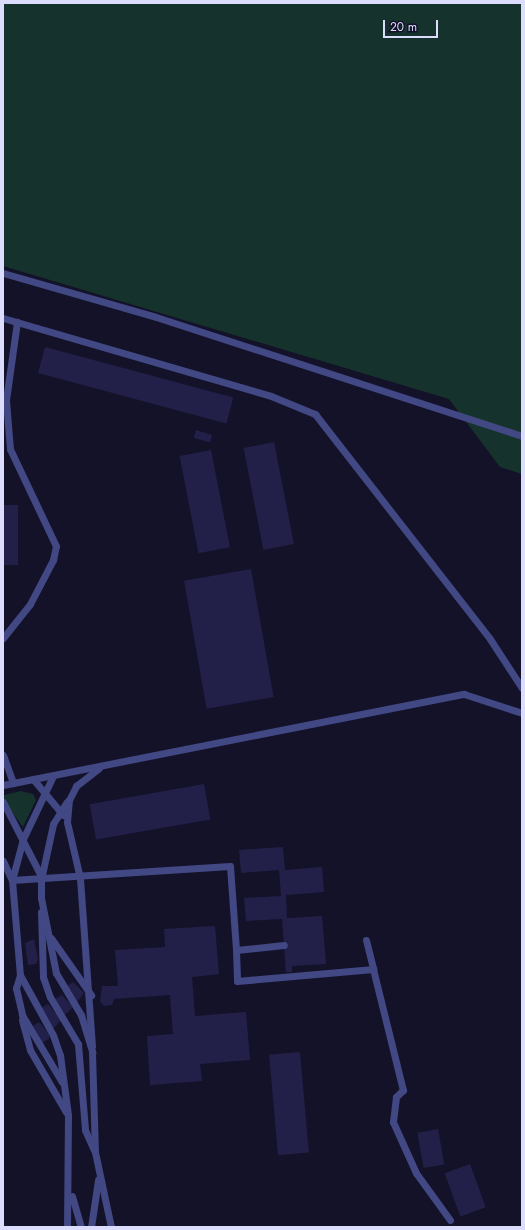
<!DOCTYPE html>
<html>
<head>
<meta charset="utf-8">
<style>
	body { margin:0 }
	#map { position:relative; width:525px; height:1230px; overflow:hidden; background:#131229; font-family:Jost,sans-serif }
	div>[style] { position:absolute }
	.green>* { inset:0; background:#16322d }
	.building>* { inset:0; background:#222048; transform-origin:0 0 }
	.service>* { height:7px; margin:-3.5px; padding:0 3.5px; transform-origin:3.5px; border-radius:3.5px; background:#414884 }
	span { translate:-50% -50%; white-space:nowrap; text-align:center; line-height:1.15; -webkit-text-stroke:3.5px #131229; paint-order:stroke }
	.frame { position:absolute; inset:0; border:4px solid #dcddfd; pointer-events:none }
	.scale { position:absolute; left:383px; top:20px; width:55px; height:18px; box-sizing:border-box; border:2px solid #dcddfd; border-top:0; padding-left:5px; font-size:12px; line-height:14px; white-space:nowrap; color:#dcddfd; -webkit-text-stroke:3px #131229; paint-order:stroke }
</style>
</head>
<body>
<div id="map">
	<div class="green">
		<div style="clip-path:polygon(3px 3px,522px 3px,522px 474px,500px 467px,449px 399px,3px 266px)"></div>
		<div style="clip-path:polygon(21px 791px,33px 794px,36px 800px,23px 827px,3px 800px,4px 795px)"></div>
	</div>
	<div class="building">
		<div style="left:45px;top:347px;width:195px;height:27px;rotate:15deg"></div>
		<div style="left:196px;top:430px;width:17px;height:8px;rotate:17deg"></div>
		<div style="left:274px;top:442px;width:104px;height:31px;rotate:79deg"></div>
		<div style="left:211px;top:450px;width:99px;height:32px;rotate:79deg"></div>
		<div style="left:3px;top:505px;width:15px;height:60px"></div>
		<div style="left:251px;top:569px;width:130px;height:68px;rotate:80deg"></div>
		<div style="left:204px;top:784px;width:36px;height:116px;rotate:80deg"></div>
		<div style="clip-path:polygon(283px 847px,285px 870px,322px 867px,324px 892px,286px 895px,287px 918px,322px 916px,326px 964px,292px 966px,292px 972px,286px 972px,282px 919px,246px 921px,244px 898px,281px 896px,279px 870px,241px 873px,239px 850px)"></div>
		<div style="clip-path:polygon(215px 926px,219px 974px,192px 977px,195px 1016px,246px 1012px,250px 1060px,200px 1064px,202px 1081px,150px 1085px,147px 1036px,173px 1034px,170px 995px,114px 999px,112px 1005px,104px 1006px,100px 1001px,102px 986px,118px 986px,115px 950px,165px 947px,164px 929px)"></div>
		<div style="clip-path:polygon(34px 939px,38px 959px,36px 964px,28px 965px,25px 943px)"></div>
		<div style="clip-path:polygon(73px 982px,84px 993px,77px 1002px,67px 986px)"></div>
		<div style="clip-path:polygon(62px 995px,73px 1007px,65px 1015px,55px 999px)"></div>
		<div style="clip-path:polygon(48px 1004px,61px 1020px,53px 1029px,41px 1008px)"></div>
		<div style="clip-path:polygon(39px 1022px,49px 1034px,49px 1039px,42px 1043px,33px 1026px)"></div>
		<div style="left:300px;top:1052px;width:101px;height:31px;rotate:85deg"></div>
		<div style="left:438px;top:1129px;width:36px;height:21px;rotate:80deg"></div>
		<div style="left:470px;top:1164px;width:46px;height:27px;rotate:70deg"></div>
	</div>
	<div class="service">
		<div style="left:3px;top:273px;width:159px;rotate:16deg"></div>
		<div style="left:156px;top:317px;width:385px;rotate:18deg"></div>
		<div style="left:3px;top:318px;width:279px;rotate:16.2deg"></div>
		<div style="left:271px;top:396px;width:48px;rotate:22.2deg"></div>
		<div style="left:315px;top:414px;width:285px;rotate:52.1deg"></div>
		<div style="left:490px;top:639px;width:59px;rotate:56.9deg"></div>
		<div style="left:3px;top:638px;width:43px;rotate:-51.5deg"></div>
		<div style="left:30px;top:604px;width:50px;rotate:-62.4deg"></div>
		<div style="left:53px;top:560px;width:14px;rotate:-78deg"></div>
		<div style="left:56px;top:546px;width:107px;rotate:-115.4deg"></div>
		<div style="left:10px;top:449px;width:49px;rotate:-94.7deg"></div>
		<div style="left:6px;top:400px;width:79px;rotate:-82deg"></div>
		<div style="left:3px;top:755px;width:30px;rotate:70deg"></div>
		<div style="left:53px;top:776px;width:70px;rotate:115.5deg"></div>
		<div style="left:23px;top:839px;width:42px;rotate:105deg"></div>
		<div style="left:12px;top:880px;width:218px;rotate:-3.7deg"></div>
		<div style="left:230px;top:866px;width:84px;rotate:85.9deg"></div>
		<div style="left:236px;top:950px;width:48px;rotate:-5.9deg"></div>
		<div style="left:33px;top:779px;width:47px;rotate:50.2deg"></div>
		<div style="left:3px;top:785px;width:470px;rotate:-11.2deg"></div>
		<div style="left:464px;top:694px;width:61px;rotate:18.1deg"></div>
		<div style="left:3px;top:802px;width:83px;rotate:62.8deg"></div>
		<div style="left:41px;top:876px;width:22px;rotate:90deg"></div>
		<div style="left:41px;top:898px;width:76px;rotate:78.7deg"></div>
		<div style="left:56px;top:973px;width:49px;rotate:59.2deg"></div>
		<div style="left:81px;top:1015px;width:39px;rotate:73deg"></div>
		<div style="left:92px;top:1052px;width:100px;rotate:88.3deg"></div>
		<div style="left:95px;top:1152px;width:77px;rotate:78deg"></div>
		<div style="left:3px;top:861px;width:21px;rotate:65deg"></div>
		<div style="left:12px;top:880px;width:95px;rotate:85.2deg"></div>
		<div style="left:20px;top:975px;width:68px;rotate:61.2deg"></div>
		<div style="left:53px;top:1035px;width:21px;rotate:71deg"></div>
		<div style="left:60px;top:1055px;width:61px;rotate:82.4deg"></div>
		<div style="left:68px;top:1115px;width:112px;rotate:90.5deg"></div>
		<div style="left:42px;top:875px;width:52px;rotate:-77.8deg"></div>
		<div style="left:53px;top:824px;width:26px;rotate:-58deg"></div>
		<div style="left:41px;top:912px;width:65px;rotate:88.2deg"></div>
		<div style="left:43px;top:977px;width:21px;rotate:71deg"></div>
		<div style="left:50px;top:997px;width:55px;rotate:59.2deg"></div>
		<div style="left:78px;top:1044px;width:86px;rotate:85.3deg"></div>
		<div style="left:85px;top:1130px;width:22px;rotate:66deg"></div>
		<div style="left:51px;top:938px;width:70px;rotate:54.9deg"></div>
		<div style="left:366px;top:940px;width:30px;rotate:76deg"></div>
		<div style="left:236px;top:950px;width:31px;rotate:88deg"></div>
		<div style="left:237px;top:981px;width:137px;rotate:-5deg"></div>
		<div style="left:373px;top:969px;width:125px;rotate:76.1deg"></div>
		<div style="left:403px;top:1090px;width:10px;rotate:135deg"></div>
		<div style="left:396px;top:1097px;width:25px;rotate:97deg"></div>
		<div style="left:393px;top:1122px;width:56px;rotate:65.7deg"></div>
		<div style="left:416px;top:1173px;width:58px;rotate:54.1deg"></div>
		<div style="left:20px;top:975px;width:14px;rotate:107deg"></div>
		<div style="left:16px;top:988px;width:28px;rotate:77deg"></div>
		<div style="left:22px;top:1015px;width:78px;rotate:59.2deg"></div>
		<div style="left:22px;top:1020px;width:31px;rotate:75deg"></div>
		<div style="left:30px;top:1050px;width:72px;rotate:59.9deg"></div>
		<div style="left:92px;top:1046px;width:168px;rotate:-94.1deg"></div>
		<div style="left:80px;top:878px;width:57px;rotate:-103.1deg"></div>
		<div style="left:67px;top:822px;width:22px;rotate:-85deg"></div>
		<div style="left:69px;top:800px;width:16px;rotate:-63deg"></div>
		<div style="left:76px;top:786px;width:29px;rotate:-38deg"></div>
		<div style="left:72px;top:1196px;width:32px;rotate:74deg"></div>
		<div style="left:91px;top:1227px;width:48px;rotate:-81.5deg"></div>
	</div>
	<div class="frame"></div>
	<div class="scale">20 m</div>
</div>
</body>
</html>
